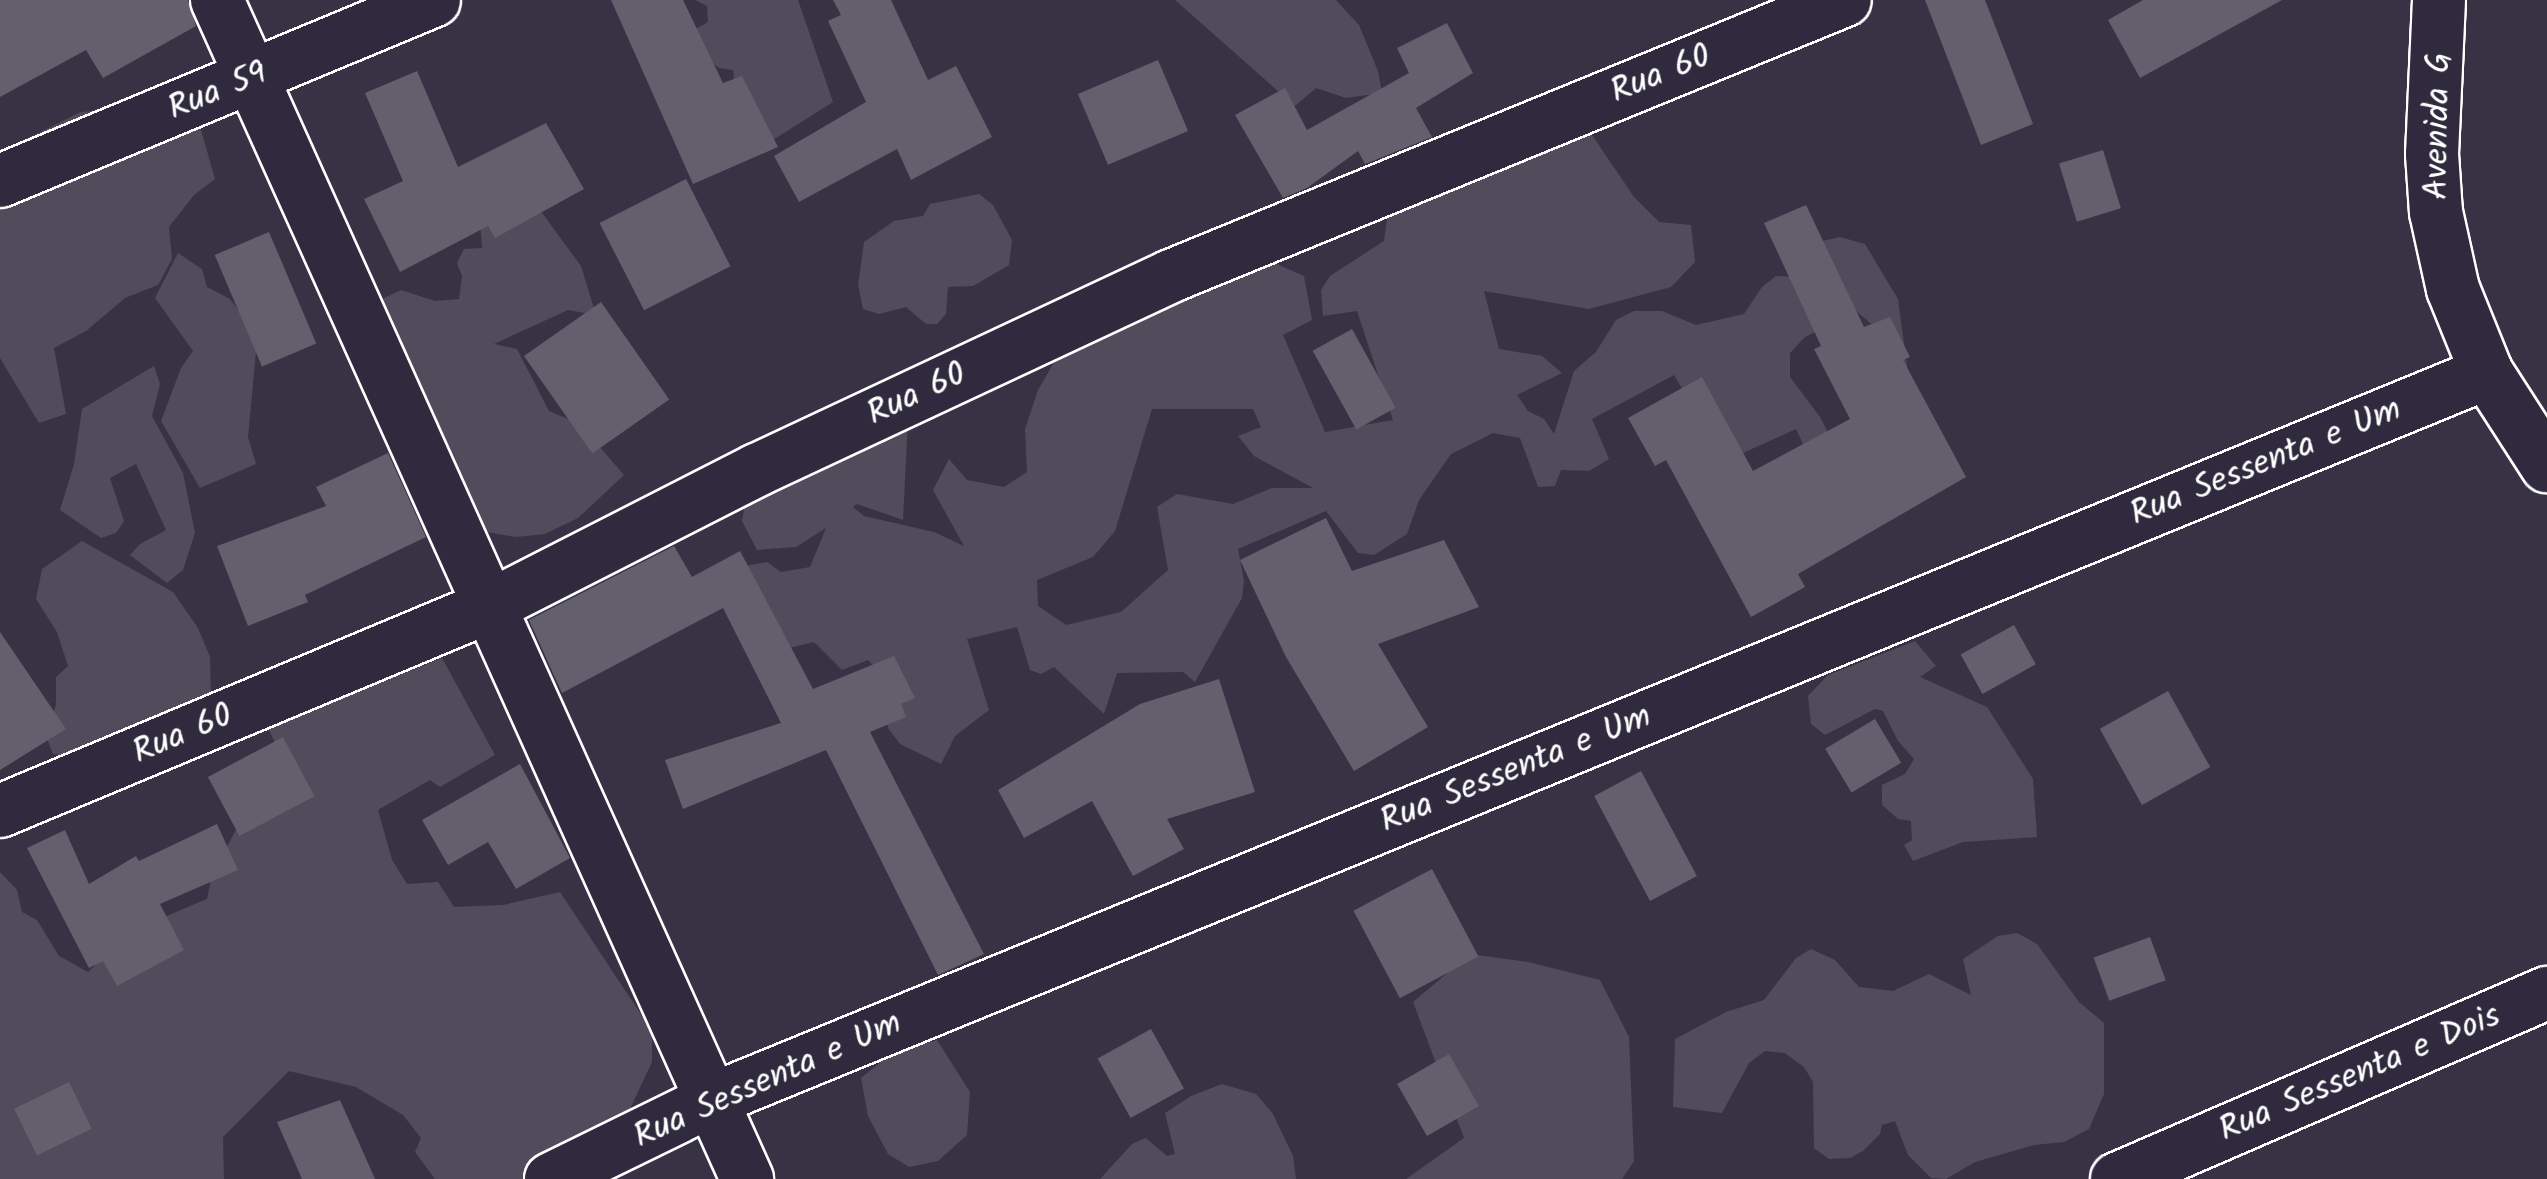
<!DOCTYPE html>
<html>
<head>
<meta charset="utf-8">
<style>
	body { margin:0 }
	#map { position:relative; width:2547px; height:1179px; overflow:hidden; background:#373345; font-family:Kalam,sans-serif }
	div>[style] { position:absolute }
	.green>* { inset:0; background:#514c5c }
	.building>* { inset:0; background:#635f6d; transform-origin:0 0 }
	.roads { filter:drop-shadow(2px 0 #fff) drop-shadow(-2px 0 #fff) drop-shadow(0 2px #fff) drop-shadow(0 -2px #fff) }
	.minor>* { height:52px; margin:-26px; padding:0 26px; transform-origin:26px; border-radius:26px; background:#2f2a3d }
	span { translate:-50% -50%; white-space:nowrap; text-align:center; line-height:1.15; -webkit-text-stroke:8px #2f2a3d; paint-order:stroke }
	.street-label { font-size:35px; color:#fff }
</style>
</head>
<body>
<div id="map">
	<div class="green">
		<div style="clip-path:polygon(695px 0,798px 0,833px 102px,768px 143px,735px 89px,733px 70px,719px 68px,704px 56px,696px 29px,708px 22px,707px 6px)"></div>
		<div style="clip-path:polygon(1175px 0,1336px 0,1359px 25px,1378px 71px,1382px 93px,1346px 98px,1316px 88px,1295px 106px)"></div>
		<div style="clip-path:polygon(117px 109px,187px 112px,201px 130px,215px 179px,194px 195px,169px 227px,172px 259px,158px 285px,125px 298px,86px 331px,54px 348px,66px 414px,39px 423px,0 358px,0 152px,81px 112px)"></div>
		<div style="clip-path:polygon(evenodd,1590px 132px,1634px 197px,1659px 222px,1691px 225px,1695px 262px,1671px 287px,1589px 309px,1484px 291px,1499px 349px,1542px 356px,1562px 373px,1517px 395px,1528px 411px,1544px 419px,1554px 434px,1574px 371px,1596px 352px,1616px 320px,1634px 311px,1662px 311px,1696px 325px,1744px 314px,1762px 287px,1776px 276px,1797px 277px,1801px 246px,1840px 237px,1865px 244px,1898px 299px,1908px 373px,1875px 327px,1856px 311px,1805px 337px,1790px 353px,1790px 377px,1820px 417px,1851px 477px,1825px 491px,1796px 429px,1734px 457px,1709px 432px,1674px 375px,1592px 419px,1609px 459px,1589px 471px,1561px 470px,1555px 486px,1538px 487px,1520px 438px,1493px 433px,1451px 454px,1419px 500px,1407px 534px,1374px 555px,1358px 553px,1326px 511px,1238px 549px,1244px 581px,1242px 598px,1195px 682px,1183px 672px,1117px 673px,1104px 714px,1054px 667px,1041px 674px,1030px 670px,1017px 627px,967px 639px,989px 710px,955px 736px,941px 764px,900px 744px,888px 728px,882px 675px,868px 660px,842px 670px,814px 642px,785px 649px,741px 567px,767px 562px,781px 572px,810px 567px,826px 528px,796px 547px,757px 550px,742px 521px,748px 487px,909px 399px,903px 520px,857px 504px,853px 507px,864px 516px,934px 532px,964px 546px,933px 490px,949px 459px,967px 480px,1004px 487px,1027px 472px,1025px 429px,1038px 390px,1063px 347px,1261px 257px,1304px 276px,1312px 320px,1283px 335px,1325px 432px,1393px 420px,1357px 311px,1323px 316px,1321px 290px,1330px 276px,1384px 241px,1390px 199px,1590px 132px,1152px 409px,1253px 409px,1261px 427px,1238px 436px,1254px 456px,1313px 488px,1272px 488px,1233px 504px,1177px 494px,1157px 507px,1168px 570px,1121px 612px,1066px 625px,1038px 606px,1037px 580px,1093px 557px,1115px 531px,1152px 409px)"></div>
		<div style="clip-path:polygon(979px 194px,993px 205px,1012px 240px,1009px 265px,973px 286px,948px 287px,946px 314px,937px 324px,926px 324px,906px 307px,879px 314px,863px 309px,858px 285px,864px 242px,894px 221px,923px 216px,930px 204px)"></div>
		<div style="clip-path:polygon(537px 206px,581px 266px,596px 315px,568px 310px,494px 344px,517px 349px,549px 411px,580px 424px,624px 475px,578px 518px,545px 534px,516px 537px,480px 531px,422px 404px,414px 372px,392px 355px,378px 301px,401px 290px,435px 301px,459px 299px,462px 276px,457px 263px,464px 249px,482px 248px,480px 220px)"></div>
		<div style="clip-path:polygon(178px 253px,202px 269px,207px 287px,230px 299px,247px 322px,256px 352px,248px 437px,256px 464px,200px 488px,161px 421px,181px 368px,193px 351px,155px 298px)"></div>
		<div style="clip-path:polygon(154px 366px,160px 384px,152px 416px,183px 473px,195px 533px,183px 570px,167px 583px,130px 555px,140px 544px,166px 530px,136px 464px,110px 478px,124px 521px,116px 533px,101px 538px,60px 510px,74px 464px,82px 409px)"></div>
		<div style="clip-path:polygon(82px 541px,173px 592px,198px 628px,210px 657px,211px 700px,80px 758px,53px 754px,46px 736px,56px 705px,56px 677px,68px 666px,57px 632px,36px 599px,42px 569px)"></div>
		<div style="clip-path:polygon(1915px 641px,1936px 666px,1920px 677px,1987px 707px,2033px 779px,2037px 837px,1963px 842px,1913px 861px,1904px 845px,1912px 840px,1911px 821px,1898px 819px,1882px 805px,1882px 785px,1905px 774px,1914px 759px,1898px 741px,1883px 711px,1875px 709px,1825px 735px,1811px 724px,1808px 696px,1828px 675px)"></div>
		<div style="clip-path:polygon(442px 658px,495px 755px,440px 787px,430px 780px,378px 810px,392px 860px,407px 884px,438px 882px,454px 907px,503px 905px,560px 892px,652px 1031px,652px 1062px,628px 1113px,529px 1179px,435px 1179px,415px 1152px,421px 1138px,403px 1115px,356px 1087px,289px 1071px,223px 1137px,224px 1179px,0 1179px,0 872px,17px 890px,22px 912px,37px 920px,59px 956px,88px 972px,131px 931px,207px 899px,212px 874px,279px 751px,268px 728px)"></div>
		<div style="clip-path:polygon(2017px 933px,2037px 944px,2079px 1002px,2104px 1023px,2104px 1094px,2089px 1129px,2064px 1142px,2034px 1145px,1975px 1162px,1946px 1179px,1931px 1178px,1908px 1155px,1895px 1121px,1882px 1125px,1880px 1134px,1863px 1151px,1850px 1158px,1829px 1159px,1814px 1148px,1813px 1082px,1804px 1067px,1785px 1053px,1765px 1051px,1749px 1063px,1722px 1113px,1673px 1107px,1675px 1039px,1726px 1012px,1764px 1000px,1796px 958px,1811px 949px,1835px 960px,1859px 987px,1893px 991px,1929px 974px,1971px 995px,1963px 959px,1998px 936px)"></div>
		<div style="clip-path:polygon(1470px 954px,1528px 962px,1600px 980px,1629px 1037px,1634px 1161px,1622px 1179px,1406px 1179px,1464px 1138px,1413px 1002px)"></div>
		<div style="clip-path:polygon(937px 1040px,970px 1092px,967px 1135px,938px 1161px,909px 1167px,888px 1154px,868px 1116px,861px 1078px,893px 1052px)"></div>
		<div style="clip-path:polygon(1222px 1084px,1256px 1094px,1273px 1114px,1293px 1156px,1296px 1179px,1100px 1179px,1132px 1144px,1146px 1138px,1167px 1156px,1175px 1154px,1165px 1113px,1191px 1096px)"></div>
	</div>
	<div class="building">
		<div style="clip-path:polygon(0 0,188px 0,196px 26px,103px 78px,86px 50px,0 97px)"></div>
		<div style="clip-path:polygon(611px 0,683px 0,723px 83px,742px 76px,778px 147px,693px 184px)"></div>
		<div style="clip-path:polygon(833px 0,891px 0,928px 80px,956px 66px,992px 137px,911px 180px,897px 149px,799px 202px,774px 156px,866px 102px,828px 21px,841px 15px)"></div>
		<div style="clip-path:polygon(1925px 0,1985px 0,2033px 124px,1981px 145px)"></div>
		<div style="clip-path:polygon(2143px 0,2282px 0,2140px 78px,2108px 20px)"></div>
		<div style="clip-path:polygon(1447px 23px,1473px 73px,1416px 108px,1432px 137px,1365px 164px,1358px 151px,1307px 188px,1283px 198px,1235px 115px,1285px 88px,1307px 130px,1409px 73px,1397px 48px)"></div>
		<div style="left:1158px;top:60px;width:77px;height:87px;rotate:67deg"></div>
		<div style="clip-path:polygon(417px 71px,458px 167px,546px 123px,584px 189px,495px 238px,488px 226px,400px 272px,364px 199px,403px 181px,365px 93px)"></div>
		<div style="left:2103px;top:150px;width:61px;height:46px;rotate:73deg"></div>
		<div style="left:686px;top:179px;width:98px;height:97px;rotate:63deg"></div>
		<div style="clip-path:polygon(1806px 205px,1864px 327px,1890px 317px,1910px 357px,1903px 360px,1966px 477px,1798px 574px,1805px 587px,1751px 617px,1666px 460px,1655px 466px,1628px 418px,1702px 377px,1753px 471px,1850px 419px,1814px 349px,1821px 346px,1764px 223px)"></div>
		<div style="left:269px;top:232px;width:121px;height:59px;rotate:67deg"></div>
		<div style="left:601px;top:302px;width:119px;height:94px;rotate:55deg"></div>
		<div style="left:1352px;top:329px;width:90px;height:45px;rotate:61deg"></div>
		<div style="clip-path:polygon(388px 453px,426px 537px,305px 595px,308px 602px,248px 626px,217px 546px,326px 506px,316px 487px)"></div>
		<div style="clip-path:polygon(1326px 518px,1352px 571px,1444px 540px,1479px 607px,1378px 644px,1428px 727px,1354px 771px,1286px 657px,1240px 560px)"></div>
		<div style="clip-path:polygon(674px 546px,692px 577px,740px 551px,813px 689px,894px 656px,915px 698px,901px 704px,906px 717px,870px 732px,984px 954px,938px 975px,826px 750px,683px 809px,665px 760px,781px 723px,723px 608px,562px 693px,529px 620px)"></div>
		<div style="left:2014px;top:625px;width:45px;height:61px;rotate:61deg"></div>
		<div style="clip-path:polygon(0 632px,66px 729px,0 770px)"></div>
		<div style="clip-path:polygon(1219px 679px,1255px 792px,1167px 819px,1184px 849px,1133px 876px,1092px 801px,1024px 838px,998px 790px,1140px 704px)"></div>
		<div style="left:2168px;top:691px;width:87px;height:78px;rotate:61deg"></div>
		<div style="left:1875px;top:719px;width:51px;height:58px;rotate:59deg"></div>
		<div style="left:283px;top:737px;width:67px;height:85px;rotate:62deg"></div>
		<div style="clip-path:polygon(520px 764px,570px 858px,516px 889px,488px 842px,448px 865px,422px 820px)"></div>
		<div style="left:1641px;top:771px;width:119px;height:53px;rotate:62deg"></div>
		<div style="clip-path:polygon(217px 824px,238px 870px,160px 904px,184px 950px,117px 986px,103px 961px,89px 968px,27px 848px,65px 830px,89px 884px,136px 856px,139px 861px)"></div>
		<div style="left:1432px;top:869px;width:99px;height:89px;rotate:62deg"></div>
		<div style="left:2150px;top:937px;width:46px;height:60px;rotate:70deg"></div>
		<div style="left:1151px;top:1029px;width:68px;height:61px;rotate:61deg"></div>
		<div style="left:1449px;top:1054px;width:60px;height:60px;rotate:60deg"></div>
		<div style="left:69px;top:1082px;width:52px;height:61px;rotate:64deg"></div>
		<div style="clip-path:polygon(340px 1100px,375px 1179px,302px 1179px,277px 1122px)"></div>
	</div>
	<div class="roads">
		<div class="minor">
			<div style="left:217px;top:0;width:1293px;rotate:65.79deg"></div>
			<div style="left:2439px;top:0;width:154px;rotate:92.6deg"></div>
			<div style="left:2432px;top:154px;width:58px;rotate:86.1deg"></div>
			<div style="left:2436px;top:212px;width:79px;rotate:77.6deg"></div>
			<div style="left:2453px;top:289px;width:91px;rotate:68deg"></div>
			<div style="left:2487px;top:373px;width:111px;rotate:57.2deg"></div>
			<div style="left:0;top:181px;width:470px;rotate:-22.6deg"></div>
			<div style="left:0;top:811px;width:531px;rotate:-22.7deg"></div>
			<div style="left:490px;top:606px;width:300px;rotate:-27deg"></div>
			<div style="left:757px;top:470px;width:457px;rotate:-25.1deg"></div>
			<div style="left:1171px;top:276px;width:728px;rotate:-22.27deg"></div>
			<div style="left:551px;top:1179px;width:182px;rotate:-26.1deg"></div>
			<div style="left:714px;top:1099px;width:1916px;rotate:-22.27deg"></div>
			<div style="left:2117px;top:1179px;width:469px;rotate:-23.4deg"></div>
		</div>
	</div>
	<div class="street-label">
		<span style="left:1661px;top:75px;rotate:-22deg">Rua 60</span>
		<span style="left:218px;top:92px;rotate:-22deg">Rua 59</span>
		<span style="left:2439px;top:126px;rotate:-89deg">Avenida G</span>
		<span style="left:917px;top:395px;rotate:-25deg">Rua 60</span>
		<span style="left:2266px;top:463px;rotate:-22deg">Rua Sessenta e Um</span>
		<span style="left:183px;top:735px;rotate:-23deg">Rua 60</span>
		<span style="left:1516px;top:770px;rotate:-22deg">Rua Sessenta e Um</span>
		<span style="left:2360px;top:1074px;rotate:-23deg">Rua Sessenta e Dois</span>
		<span style="left:768px;top:1081px;rotate:-24deg">Rua Sessenta e Um</span>
	</div>
</div>
</body>
</html>
